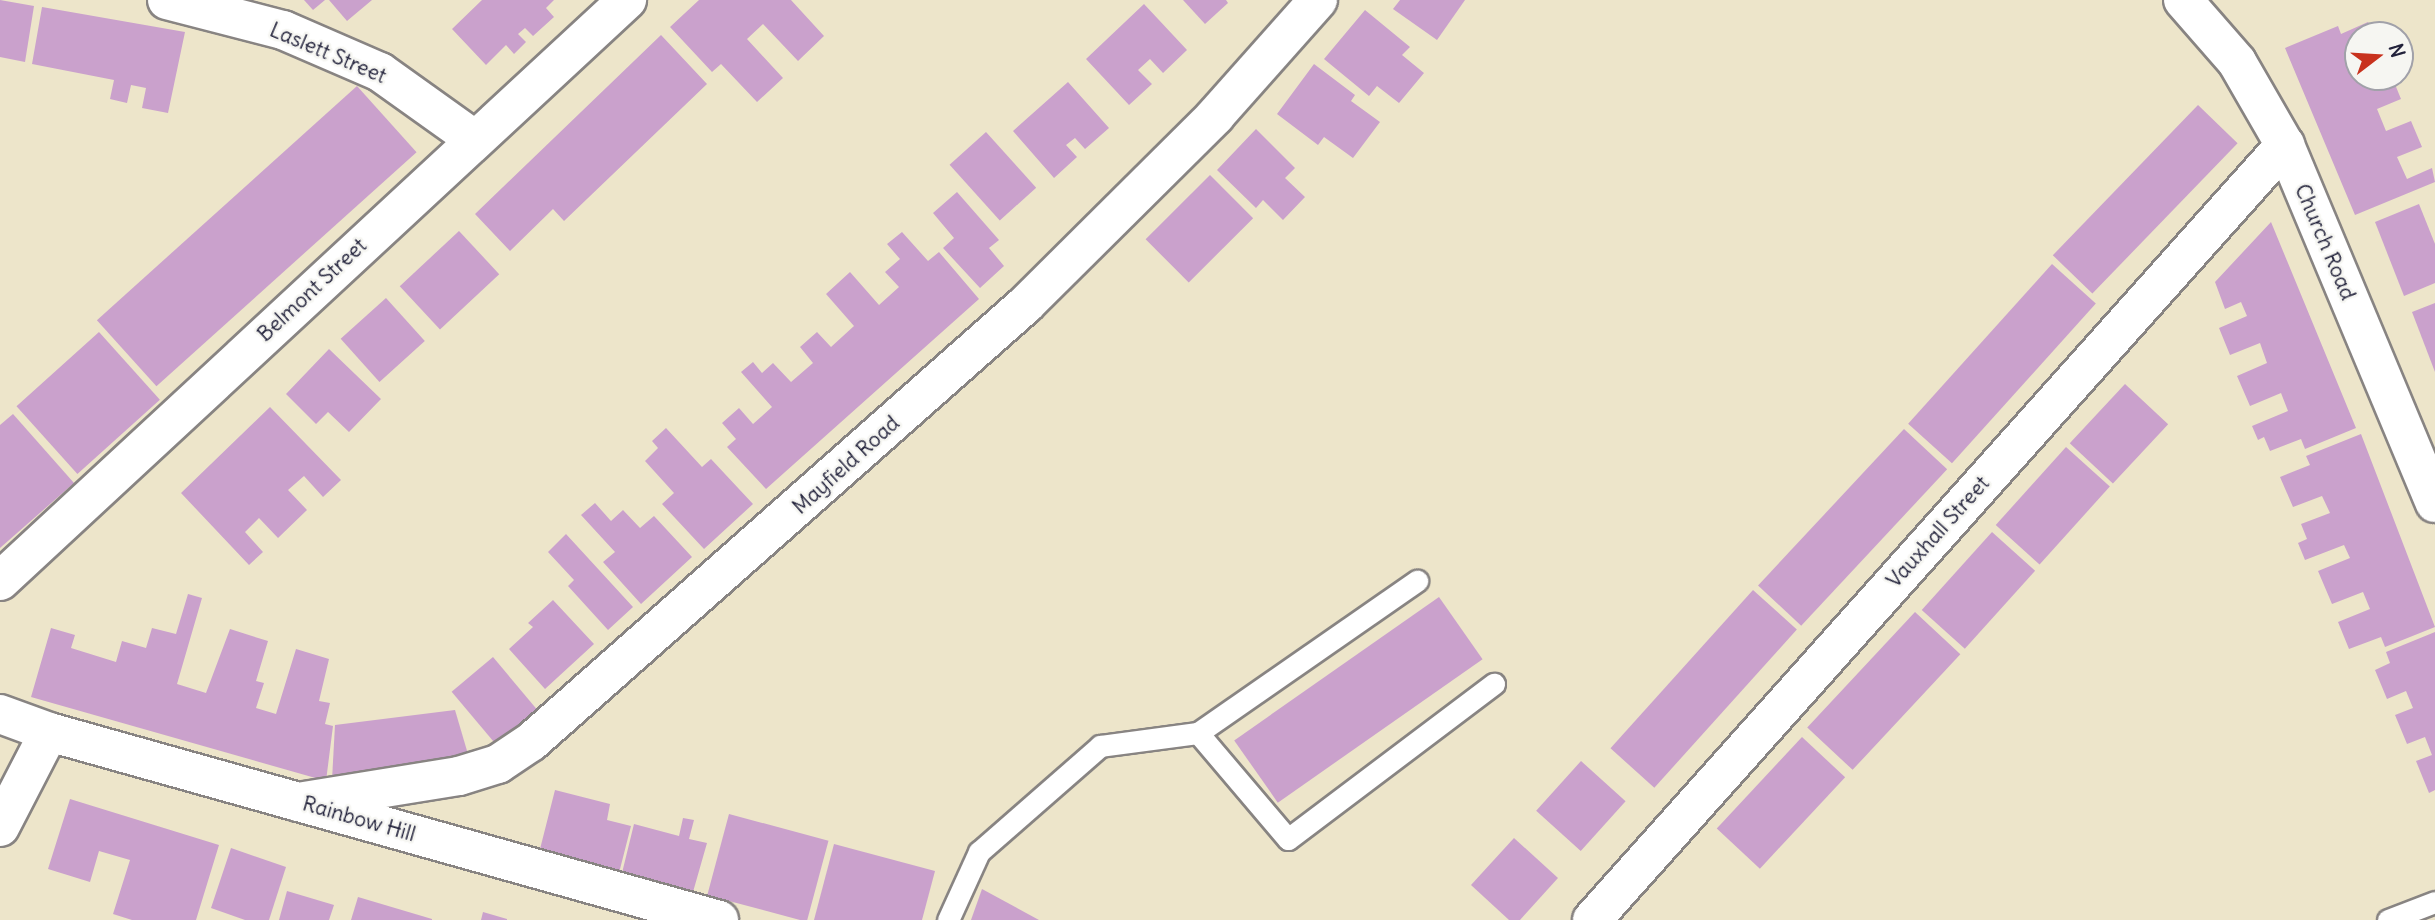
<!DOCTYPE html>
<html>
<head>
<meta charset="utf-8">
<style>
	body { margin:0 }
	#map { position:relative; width:2435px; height:920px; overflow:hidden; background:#ede5ca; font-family:Delius,sans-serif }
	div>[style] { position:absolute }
	.building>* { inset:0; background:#caa1cc; transform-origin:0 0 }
	.roads { filter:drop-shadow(2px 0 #888482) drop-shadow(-2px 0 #888482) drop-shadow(0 2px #888482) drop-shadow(0 -2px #888482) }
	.service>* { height:21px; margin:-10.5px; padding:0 10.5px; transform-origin:10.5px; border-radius:10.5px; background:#fff }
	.minor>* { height:38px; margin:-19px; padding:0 19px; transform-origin:19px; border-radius:19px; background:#fff }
	.secondary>* { height:38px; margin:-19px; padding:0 19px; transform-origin:19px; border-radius:19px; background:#fff }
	span { translate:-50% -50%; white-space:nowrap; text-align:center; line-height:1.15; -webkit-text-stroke:5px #f6f6f2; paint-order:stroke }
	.street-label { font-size:21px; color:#22223b }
	.north { position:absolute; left:2344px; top:21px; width:70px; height:70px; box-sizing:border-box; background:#f6f6f2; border:2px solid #a1a1a9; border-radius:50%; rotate:73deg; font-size:19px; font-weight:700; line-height:28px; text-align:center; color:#22223b }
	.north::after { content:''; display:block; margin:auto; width:24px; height:32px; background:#c8321e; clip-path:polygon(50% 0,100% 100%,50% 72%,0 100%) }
</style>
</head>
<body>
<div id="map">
	<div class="building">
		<div style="clip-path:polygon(0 0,34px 6px,25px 62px,0 57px)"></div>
		<div style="clip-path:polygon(304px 0,325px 0,313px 10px)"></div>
		<div style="clip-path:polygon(329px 0,372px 0,347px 21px)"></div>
		<div style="clip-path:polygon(482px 0,554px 0,546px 8px,554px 17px,533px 36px,525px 28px,518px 34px,526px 42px,514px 54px,506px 45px,486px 65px,452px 29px)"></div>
		<div style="clip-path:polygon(699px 0,791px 0,824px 36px,798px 61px,763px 24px,747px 39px,783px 78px,757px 102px,721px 64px,712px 72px,670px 27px)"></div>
		<div style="clip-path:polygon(1183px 0,1226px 0,1228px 3px,1205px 24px)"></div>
		<div style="clip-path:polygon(1400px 0,1465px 0,1437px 40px,1393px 9px)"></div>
		<div style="clip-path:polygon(1144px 4px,1187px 50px,1163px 73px,1150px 59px,1138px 70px,1152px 84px,1129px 105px,1086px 59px)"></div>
		<div style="clip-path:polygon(42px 7px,185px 32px,168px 113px,142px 108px,146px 88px,131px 85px,127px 103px,110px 99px,114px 80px,32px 64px)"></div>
		<div style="clip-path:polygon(1365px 10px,1410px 47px,1402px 55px,1424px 73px,1399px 103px,1377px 86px,1369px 96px,1324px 59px)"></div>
		<div style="clip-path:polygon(2368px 22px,2374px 35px,2358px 35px,2358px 77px,2364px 82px,2392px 77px,2401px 99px,2377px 109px,2386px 131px,2411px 121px,2422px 147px,2397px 157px,2407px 179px,2432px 168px,2435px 182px,2355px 215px,2285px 48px,2338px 26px,2341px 34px)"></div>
		<div style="clip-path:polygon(661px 35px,707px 84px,564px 221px,553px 209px,510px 251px,475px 214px)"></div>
		<div style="clip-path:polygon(1314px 64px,1355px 95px,1351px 101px,1380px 122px,1353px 158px,1324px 137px,1318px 145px,1277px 114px)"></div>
		<div style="clip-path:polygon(1068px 82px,1109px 128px,1085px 149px,1075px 138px,1066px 145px,1077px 157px,1054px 178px,1013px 131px)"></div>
		<div style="left:357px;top:86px;width:89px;height:350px;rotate:48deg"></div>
		<div style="left:2198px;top:105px;width:55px;height:209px;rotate:44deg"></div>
		<div style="clip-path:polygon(1256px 129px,1295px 168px,1285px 178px,1305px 197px,1283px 220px,1263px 200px,1256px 208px,1217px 170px)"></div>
		<div style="left:986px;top:132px;width:75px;height:49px;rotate:48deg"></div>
		<div style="left:1210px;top:175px;width:61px;height:91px;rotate:45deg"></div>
		<div style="clip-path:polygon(957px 192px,999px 240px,989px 248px,1004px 266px,980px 288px,943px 248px,954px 238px,933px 213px)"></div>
		<div style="clip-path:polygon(2419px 204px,2435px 244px,2435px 283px,2404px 296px,2375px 222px)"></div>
		<div style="clip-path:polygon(2271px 222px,2356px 428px,2305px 449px,2301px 439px,2270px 451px,2264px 437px,2258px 440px,2252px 426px,2288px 411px,2281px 393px,2250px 406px,2237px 376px,2267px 363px,2260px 343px,2230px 355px,2219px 328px,2247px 316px,2241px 302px,2225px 309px,2215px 282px)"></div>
		<div style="left:459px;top:231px;width:59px;height:81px;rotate:47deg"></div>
		<div style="clip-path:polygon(902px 232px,928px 261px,939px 252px,979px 299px,766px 489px,727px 447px,736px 439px,722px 423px,739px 408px,753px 424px,772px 407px,741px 372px,753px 362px,762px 373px,773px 363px,791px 382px,813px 363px,800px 347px,817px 332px,831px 347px,854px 326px,826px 294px,850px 272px,879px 305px,899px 287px,885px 272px,900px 259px,887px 244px)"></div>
		<div style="left:2052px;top:264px;width:59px;height:215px;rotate:42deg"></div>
		<div style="left:386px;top:298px;width:58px;height:61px;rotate:48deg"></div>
		<div style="clip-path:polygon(2435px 303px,2435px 372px,2412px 312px)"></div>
		<div style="left:99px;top:332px;width:91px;height:111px;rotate:48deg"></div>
		<div style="clip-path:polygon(329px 349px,381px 399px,349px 432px,328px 412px,316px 424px,286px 394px)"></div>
		<div style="left:2125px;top:384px;width:59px;height:81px;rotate:43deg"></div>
		<div style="clip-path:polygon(270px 407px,341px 480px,323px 497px,304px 476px,288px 490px,307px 510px,278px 538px,259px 518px,245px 532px,263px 552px,249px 565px,181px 493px)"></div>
		<div style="clip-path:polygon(13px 414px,74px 483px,0 548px,0 425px)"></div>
		<div style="clip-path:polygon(666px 428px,702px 467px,711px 459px,753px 504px,704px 549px,662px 504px,674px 493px,645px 461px,658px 448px,652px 441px)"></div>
		<div style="left:1904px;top:429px;width:59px;height:214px;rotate:43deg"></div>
		<div style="clip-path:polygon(2361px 434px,2435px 627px,2385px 647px,2381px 637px,2349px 649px,2338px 622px,2370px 609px,2363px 592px,2332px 604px,2318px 571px,2350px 558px,2344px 545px,2305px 560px,2298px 543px,2307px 539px,2301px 524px,2330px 513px,2322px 496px,2293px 507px,2280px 477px,2310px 465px,2306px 456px)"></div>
		<div style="left:2066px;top:447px;width:59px;height:105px;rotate:42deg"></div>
		<div style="clip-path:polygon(595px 503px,611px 521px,623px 510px,640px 528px,654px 516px,692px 557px,641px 604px,603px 562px,615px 552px,581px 515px)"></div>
		<div style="left:1992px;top:532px;width:58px;height:105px;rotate:42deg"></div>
		<div style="clip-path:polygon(566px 534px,633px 607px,608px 630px,568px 586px,574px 580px,548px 552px)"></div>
		<div style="left:1753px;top:590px;width:59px;height:213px;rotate:42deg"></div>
		<div style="clip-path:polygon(188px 594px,202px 598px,177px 684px,206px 693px,230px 629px,252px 636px,268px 641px,256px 681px,264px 683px,256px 708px,276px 714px,296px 649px,329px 659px,319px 701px,330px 703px,325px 724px,333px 726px,326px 781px,31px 697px,51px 628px,75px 635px,71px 648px,116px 662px,122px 641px,146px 648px,152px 628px,176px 634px)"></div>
		<div style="left:1439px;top:597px;width:76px;height:250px;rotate:55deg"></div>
		<div style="clip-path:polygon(553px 600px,594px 644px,545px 689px,509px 649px,533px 627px,528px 623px)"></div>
		<div style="left:1915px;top:612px;width:62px;height:158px;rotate:43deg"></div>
		<div style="clip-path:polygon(2435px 632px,2435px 790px,2429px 793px,2416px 761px,2432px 755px,2425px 737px,2407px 744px,2395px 715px,2413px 708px,2406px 691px,2387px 699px,2375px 670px,2390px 663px,2386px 652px)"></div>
		<div style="left:493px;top:657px;width:72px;height:54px;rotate:50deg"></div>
		<div style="clip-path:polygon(455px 710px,470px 761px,332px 780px,335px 725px)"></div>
		<div style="left:1802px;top:737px;width:59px;height:125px;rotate:43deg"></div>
		<div style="left:1581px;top:761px;width:60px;height:67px;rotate:42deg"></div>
		<div style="clip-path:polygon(555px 790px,610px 804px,607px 820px,631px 826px,619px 873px,539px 853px)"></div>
		<div style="clip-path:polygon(70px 799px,219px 845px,196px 920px,132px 920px,113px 914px,130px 860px,99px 851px,90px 882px,48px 869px)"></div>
		<div style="left:729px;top:814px;width:103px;height:84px;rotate:15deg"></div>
		<div style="clip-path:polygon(683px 818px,694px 820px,689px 839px,707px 843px,693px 892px,622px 873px,634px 824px,679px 836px)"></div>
		<div style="clip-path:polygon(1514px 838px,1558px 878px,1520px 920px,1509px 920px,1471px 885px)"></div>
		<div style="clip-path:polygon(834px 844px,935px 871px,922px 920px,814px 920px)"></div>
		<div style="clip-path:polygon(231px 848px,286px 867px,269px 920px,245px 920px,211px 908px)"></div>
		<div style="clip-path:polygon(982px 889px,1039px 920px,971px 920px)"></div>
		<div style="clip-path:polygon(287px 891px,334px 905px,329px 920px,279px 920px)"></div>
		<div style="clip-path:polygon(358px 897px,432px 919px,432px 920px,351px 920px)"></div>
		<div style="clip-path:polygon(483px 912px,507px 919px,507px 920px,481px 920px)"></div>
	</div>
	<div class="roads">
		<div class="service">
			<div style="left:1198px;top:733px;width:139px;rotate:49.7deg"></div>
			<div style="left:1288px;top:839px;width:258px;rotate:-37deg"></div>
			<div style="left:948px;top:920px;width:75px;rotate:-65.5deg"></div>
			<div style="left:979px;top:852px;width:161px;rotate:-41.2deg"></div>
			<div style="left:1100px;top:746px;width:99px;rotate:-7.6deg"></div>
			<div style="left:1198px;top:733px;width:267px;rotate:-34.8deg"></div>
			<div style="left:2388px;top:920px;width:50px;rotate:-21deg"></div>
		</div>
		<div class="minor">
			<div style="left:167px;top:0;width:120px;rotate:14.5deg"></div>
			<div style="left:283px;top:30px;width:106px;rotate:23.4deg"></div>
			<div style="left:380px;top:72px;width:115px;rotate:35.5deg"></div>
			<div style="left:2183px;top:0;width:82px;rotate:48.9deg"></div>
			<div style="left:2237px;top:62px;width:96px;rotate:60deg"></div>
			<div style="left:2285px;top:145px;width:388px;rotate:67.3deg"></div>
			<div style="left:0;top:581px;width:855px;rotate:-42.82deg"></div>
			<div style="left:298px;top:802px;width:163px;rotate:-9.2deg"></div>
			<div style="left:459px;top:776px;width:41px;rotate:-17.1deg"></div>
			<div style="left:498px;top:764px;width:40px;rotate:-34deg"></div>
			<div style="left:531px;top:742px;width:661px;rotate:-41.5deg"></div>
			<div style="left:1026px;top:304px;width:267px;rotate:-44.8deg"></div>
			<div style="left:1215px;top:116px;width:155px;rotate:-48.4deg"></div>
			<div style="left:0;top:827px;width:107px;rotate:-62.7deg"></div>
			<div style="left:1592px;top:920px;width:1040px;rotate:-48.2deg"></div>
		</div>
		<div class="secondary">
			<div style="left:0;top:714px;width:52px;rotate:20.2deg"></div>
			<div style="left:49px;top:732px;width:696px;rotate:15.67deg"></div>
		</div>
	</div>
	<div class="street-label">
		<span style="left:328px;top:53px;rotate:23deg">Laslett Street</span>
		<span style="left:2325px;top:242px;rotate:67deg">Church Road</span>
		<span style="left:312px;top:290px;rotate:-43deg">Belmont Street</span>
		<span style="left:846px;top:465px;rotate:-42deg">Mayfield Road</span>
		<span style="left:1938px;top:532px;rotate:-48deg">Vauxhall Street</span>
		<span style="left:359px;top:819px;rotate:16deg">Rainbow Hill</span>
	</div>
	<div class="north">N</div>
</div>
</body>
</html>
